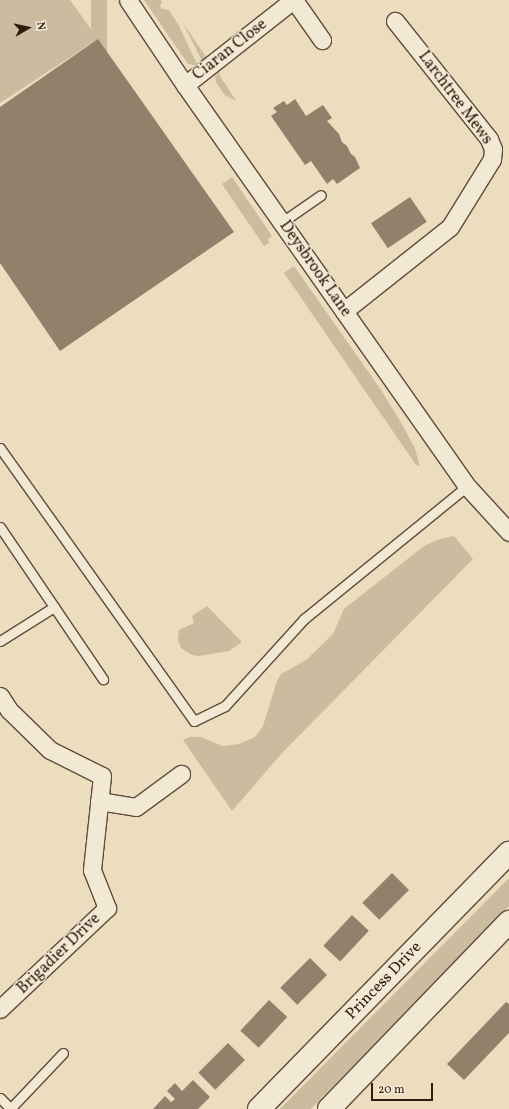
<!DOCTYPE html>
<html>
<head>
<meta charset="utf-8">
<style>
	body { margin:0 }
	#map { position:relative; width:509px; height:1109px; overflow:hidden; background:#ebddbd; font-family:Vollkorn,serif }
	div>[style] { position:absolute }
	.green>* { inset:0; background:#cbbca0; transform-origin:0 0 }
	.building>* { inset:0; background:#92806a; transform-origin:0 0 }
	.roads { filter:drop-shadow(1px 0 #604c3b) drop-shadow(-1px 0 #604c3b) drop-shadow(0 1px #604c3b) drop-shadow(0 -1px #604c3b) }
	.lane>* { height:9px; margin:-4.5px; padding:0 4.5px; transform-origin:4.5px; border-radius:4.5px; background:#f2e9d4 }
	.street>* { height:17px; margin:-8.5px; padding:0 8.5px; transform-origin:8.5px; border-radius:8.5px; background:#f2e9d4 }
	.secondary>* { height:22px; margin:-11px; padding:0 11px; transform-origin:11px; border-radius:11px; background:#f2e9d4 }
	span { translate:-50% -50%; white-space:nowrap; text-align:center; line-height:1.15; -webkit-text-stroke:3px #f2e9d4; paint-order:stroke }
	.street-label { font-size:16px; color:#311b10 }
	.north { position:absolute; left:8px; top:8px; width:40px; height:40px; -webkit-text-stroke:3px #f2e9d4; paint-order:stroke; rotate:81deg; font-size:11px; font-weight:700; line-height:16px; text-align:center; color:#311b10 }
	.north::after { content:''; display:block; margin:auto; width:14px; height:18px; background:#311b10; clip-path:polygon(50% 0,100% 100%,50% 72%,0 100%) }
	.scale { position:absolute; left:371px; top:1083px; width:62px; height:18px; box-sizing:border-box; border:2px solid #311b10; border-top:0; padding-left:5px; font-size:12px; line-height:14px; white-space:nowrap; color:#311b10; -webkit-text-stroke:3px #f2e9d4; paint-order:stroke }
</style>
</head>
<body>
<div id="map">
	<div class="green">
		<div style="clip-path:polygon(0 0,70px 0,98px 39px,0 103px)"></div>
		<div style="left:91px;top:0;width:16px;height:214px"></div>
		<div style="clip-path:polygon(144px 0,161px 0,162px 2px,160px 6px,162px 9px,169px 10px,178px 24px,198px 66px,188px 64px)"></div>
		<div style="clip-path:polygon(183px 23px,208px 60px,203px 63px)"></div>
		<div style="clip-path:polygon(220px 72px,220px 76px,236px 101px,225px 95px,216px 82px,215px 76px)"></div>
		<div style="clip-path:polygon(232px 177px,272px 236px,268px 239px,269px 243px,264px 246px,222px 184px)"></div>
		<div style="clip-path:polygon(294px 266px,381px 390px,402px 424px,415px 449px,420px 466px,416px 465px,284px 273px)"></div>
		<div style="clip-path:polygon(454px 536px,473px 559px,282px 753px,232px 811px,183px 740px,190px 737px,201px 737px,222px 746px,239px 744px,255px 737px,263px 726px,277px 681px,281px 674px,306px 660px,333px 634px,344px 609px,424px 546px,440px 539px)"></div>
		<div style="clip-path:polygon(207px 606px,242px 642px,229px 651px,199px 656px,192px 655px,181px 648px,178px 640px,179px 630px,194px 623px,192px 616px)"></div>
		<div style="clip-path:polygon(509px 878px,509px 906px,311px 1109px,280px 1109px)"></div>
	</div>
	<div class="building">
		<div style="clip-path:polygon(98px 39px,234px 232px,60px 351px,0 263px,0 107px)"></div>
		<div style="clip-path:polygon(295px 99px,306px 116px,323px 105px,332px 118px,327px 121px,339px 134px,342px 142px,347px 146px,351px 154px,355px 157px,360px 168px,337px 184px,333px 179px,327px 184px,311px 161px,305px 165px,271px 116px,277px 112px,273px 108px,284px 101px,287px 105px)"></div>
		<div style="left:410px;top:197px;width:30px;height:47px;rotate:56deg"></div>
		<div style="left:392px;top:873px;width:24px;height:42px;rotate:45deg"></div>
		<div style="left:352px;top:915px;width:23px;height:42px;rotate:43deg"></div>
		<div style="left:310px;top:958px;width:24px;height:42px;rotate:45deg"></div>
		<div style="left:269px;top:1000px;width:25px;height:42px;rotate:43deg"></div>
		<div style="clip-path:polygon(506px 1002px,509px 1004px,509px 1033px,464px 1080px,447px 1064px)"></div>
		<div style="left:228px;top:1043px;width:24px;height:42px;rotate:45deg"></div>
		<div style="clip-path:polygon(193px 1080px,210px 1097px,198px 1109px,153px 1109px,165px 1096px,171px 1102px,175px 1099px,167px 1091px,175px 1083px,182px 1091px)"></div>
	</div>
	<div class="roads">
		<div class="lane">
			<div style="left:282px;top:222px;width:47px;rotate:-34.7deg"></div>
			<div style="left:0;top:448px;width:335px;rotate:54.6deg"></div>
			<div style="left:194px;top:721px;width:34px;rotate:-26deg"></div>
			<div style="left:225px;top:706px;width:118px;rotate:-47.8deg"></div>
			<div style="left:304px;top:619px;width:210px;rotate:-39.2deg"></div>
			<div style="left:0;top:527px;width:184px;rotate:55.9deg"></div>
			<div style="left:0;top:641px;width:64px;rotate:-32.2deg"></div>
			<div style="left:0;top:1098px;width:14px;rotate:45deg"></div>
			<div style="left:10px;top:1109px;width:77px;rotate:-46.6deg"></div>
		</div>
		<div class="street">
			<div style="left:128px;top:0;width:102px;rotate:56.2deg"></div>
			<div style="left:185px;top:85px;width:487px;rotate:54.9deg"></div>
			<div style="left:465px;top:484px;width:65px;rotate:47.5deg"></div>
			<div style="left:294px;top:0;width:49px;rotate:55deg"></div>
			<div style="left:185px;top:85px;width:137px;rotate:-38.2deg"></div>
			<div style="left:344px;top:311px;width:135px;rotate:-38.4deg"></div>
			<div style="left:450px;top:227px;width:80px;rotate:-58.3deg"></div>
			<div style="left:492px;top:159px;width:10px;rotate:-84deg"></div>
			<div style="left:493px;top:149px;width:11px;rotate:-112deg"></div>
			<div style="left:489px;top:139px;width:151px;rotate:-128.5deg"></div>
			<div style="left:0;top:696px;width:17px;rotate:57deg"></div>
			<div style="left:9px;top:710px;width:57px;rotate:44.3deg"></div>
			<div style="left:50px;top:750px;width:58px;rotate:26.6deg"></div>
			<div style="left:102px;top:776px;width:95px;rotate:96.1deg"></div>
			<div style="left:92px;top:870px;width:41px;rotate:68.5deg"></div>
			<div style="left:107px;top:908px;width:147px;rotate:136.7deg"></div>
			<div style="left:99px;top:801px;width:37px;rotate:9deg"></div>
			<div style="left:136px;top:807px;width:56px;rotate:-36.3deg"></div>
		</div>
		<div class="secondary">
			<div style="left:259px;top:1109px;width:358px;rotate:-45.7deg"></div>
			<div style="left:329px;top:1109px;width:260px;rotate:-46.1deg"></div>
		</div>
	</div>
	<div class="street-label">
		<span style="left:230px;top:50px;rotate:-38deg">Ciaran Close</span>
		<span style="left:455px;top:98px;rotate:53deg">Larchtree Mews</span>
		<span style="left:315px;top:269px;rotate:55deg">Deysbrook Lane</span>
		<span style="left:59px;top:954px;rotate:-44deg">Brigadier Drive</span>
		<span style="left:384px;top:981px;rotate:-46deg">Princess Drive</span>
	</div>
	<div class="north">N</div>
	<div class="scale">20 m</div>
</div>
</body>
</html>
